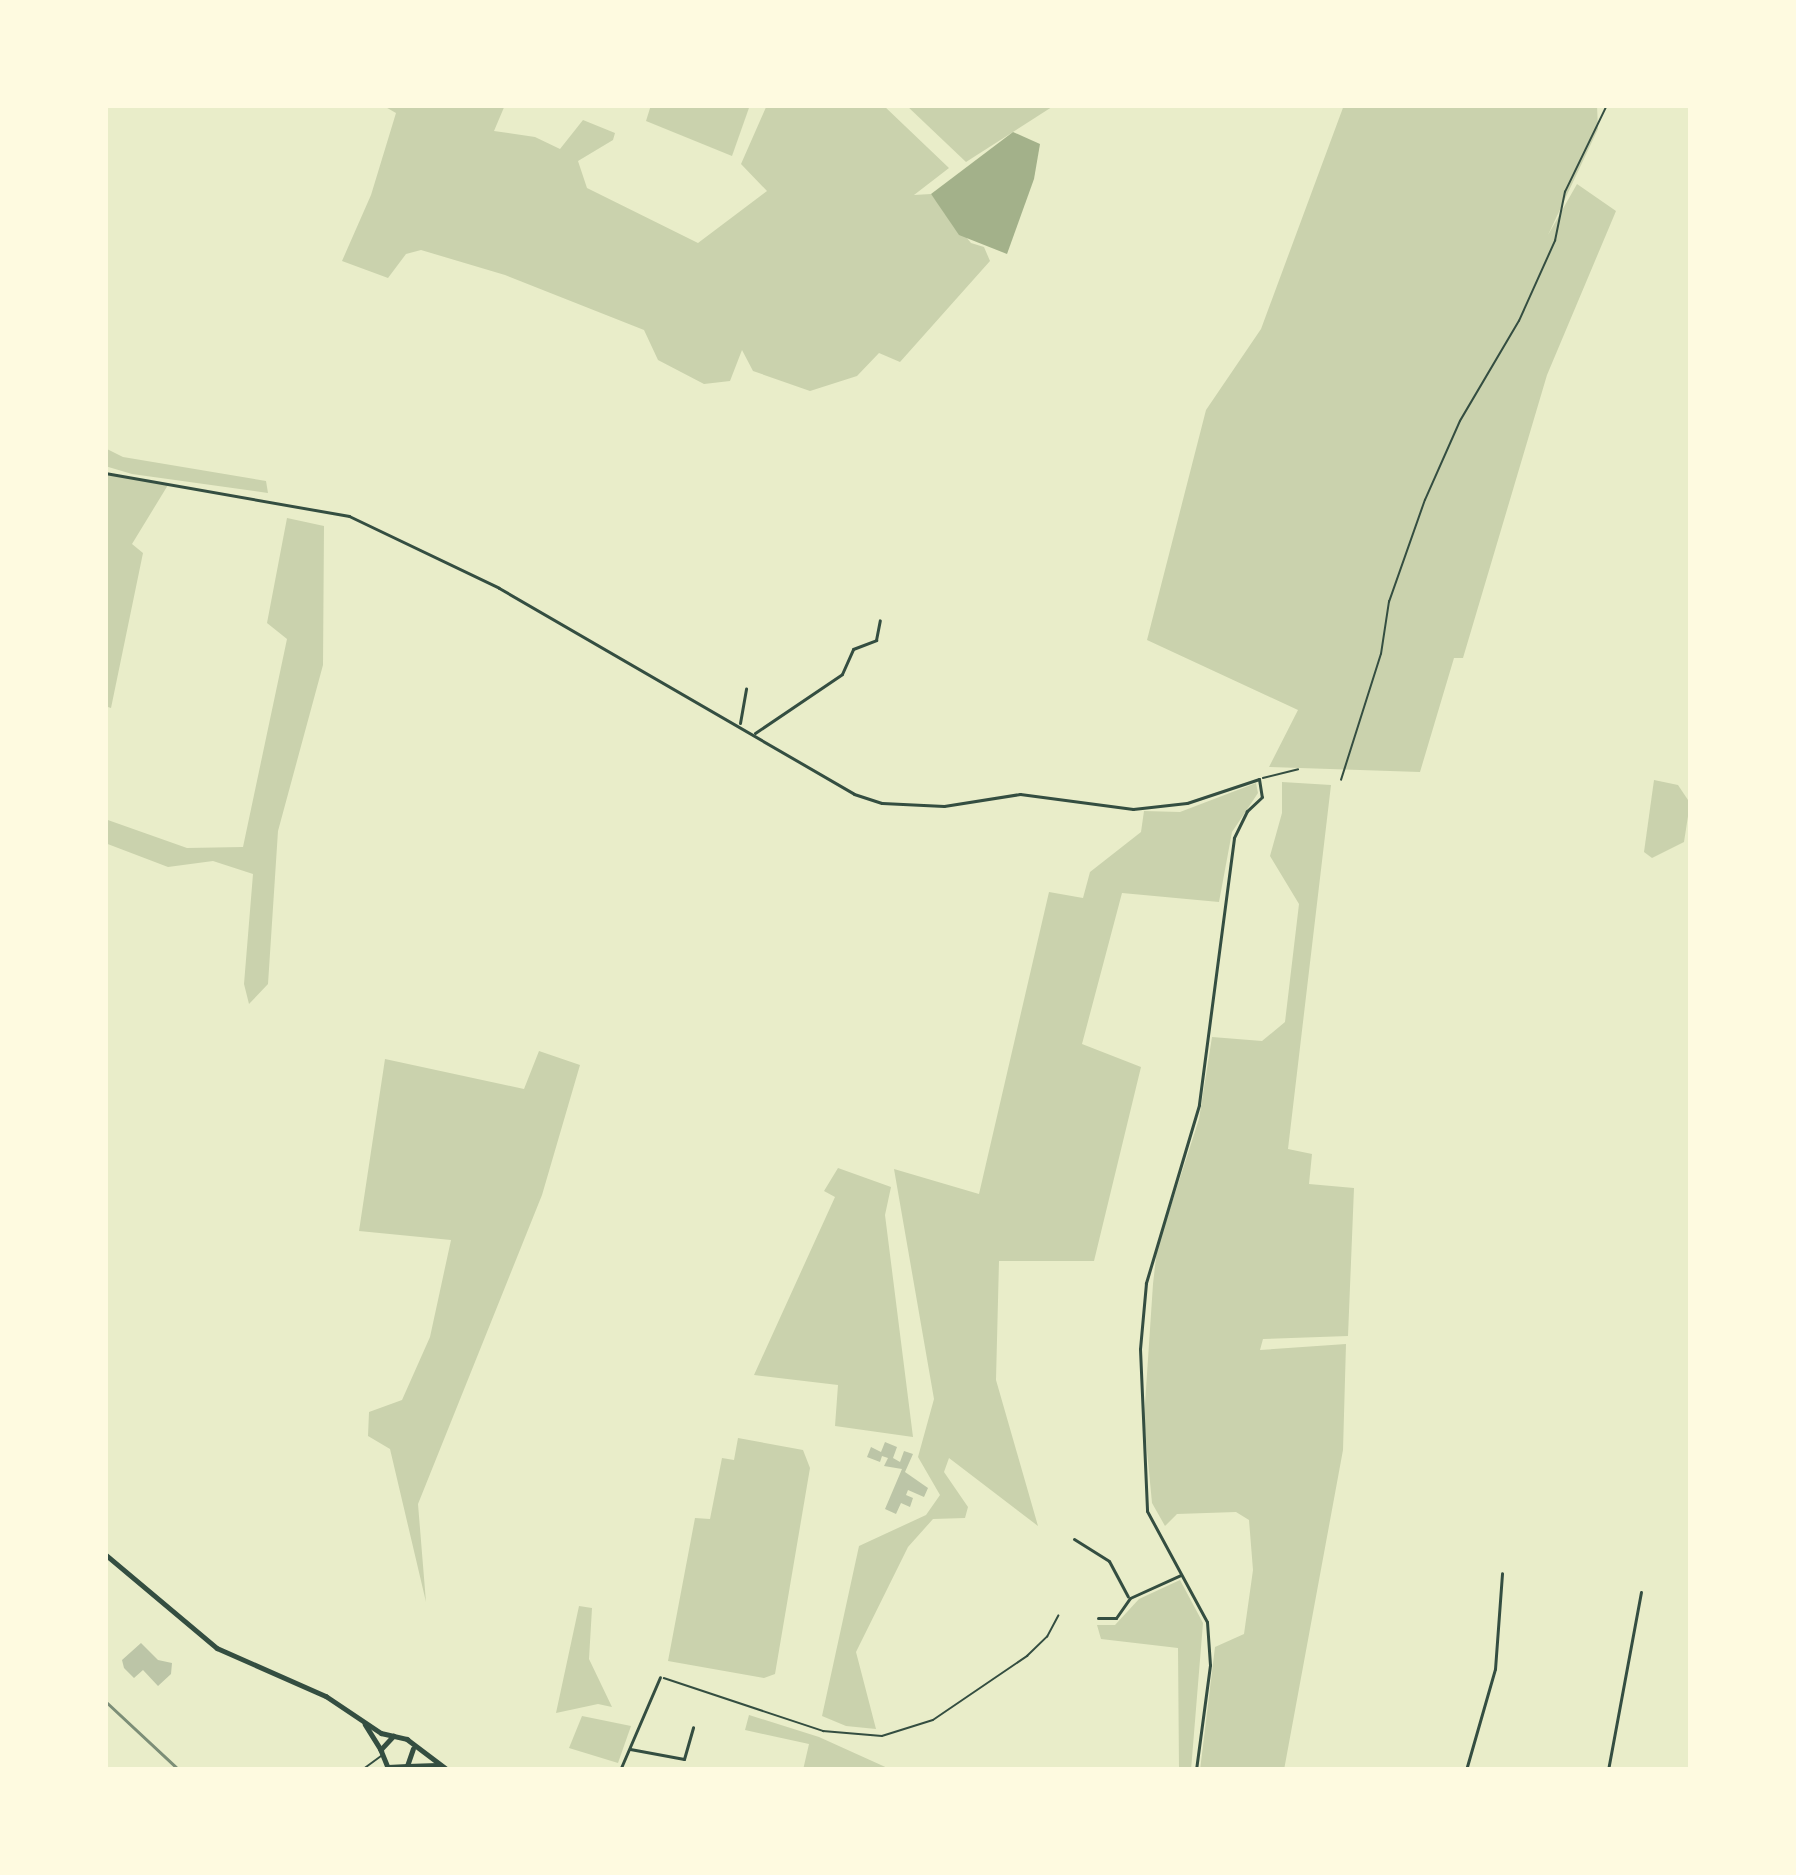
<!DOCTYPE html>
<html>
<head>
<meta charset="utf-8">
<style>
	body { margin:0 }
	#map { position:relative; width:1796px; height:1875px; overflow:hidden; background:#e9edc9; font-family:Overpass,sans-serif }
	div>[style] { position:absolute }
	.green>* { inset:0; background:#cad2ad }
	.water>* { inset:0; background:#a3b18a }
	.building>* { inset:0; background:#bcc5a7 }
	.path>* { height:1.5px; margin:-0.75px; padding:0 0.75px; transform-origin:0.75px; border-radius:0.75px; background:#344e41 }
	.service>* { height:1.5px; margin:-0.75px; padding:0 0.75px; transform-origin:0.75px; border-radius:0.75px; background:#344e41 }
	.minor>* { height:3px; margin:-1.5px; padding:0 1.5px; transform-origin:1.5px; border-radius:1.5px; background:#344e41 }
	.primary>* { height:4.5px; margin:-2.25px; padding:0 2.25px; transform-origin:2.25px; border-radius:2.25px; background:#344e41 }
	.rail>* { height:3px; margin:-1.5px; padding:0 1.5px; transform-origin:1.5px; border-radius:1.5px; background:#7c8e77 }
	span { translate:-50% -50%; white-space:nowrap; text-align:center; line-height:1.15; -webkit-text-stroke:9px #fefae0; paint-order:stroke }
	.frame { position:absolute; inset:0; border:108px solid #fefae0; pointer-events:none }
</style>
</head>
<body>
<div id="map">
	<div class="green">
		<div style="clip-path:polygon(382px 105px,505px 105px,494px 131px,535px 137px,560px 149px,583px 120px,615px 133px,613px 140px,578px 161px,587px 188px,698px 243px,767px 191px,741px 164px,767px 105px,883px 105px,949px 168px,914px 195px,931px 194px,971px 243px,984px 247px,990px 261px,900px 362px,879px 353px,857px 376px,810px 391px,753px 371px,742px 350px,730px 381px,704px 384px,658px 360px,644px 330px,505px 275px,421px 250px,406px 254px,388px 278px,342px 261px,371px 195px,396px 113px)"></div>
		<div style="clip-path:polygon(651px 105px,750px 105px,732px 156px,646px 121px)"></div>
		<div style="clip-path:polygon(906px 105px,1055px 105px,966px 162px)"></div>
		<div style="clip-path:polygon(1344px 105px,1597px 105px,1598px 129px,1548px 235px,1577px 184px,1616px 211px,1547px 375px,1463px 658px,1454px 658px,1420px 772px,1269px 767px,1298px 710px,1147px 640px,1206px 410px,1261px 329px)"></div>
		<div style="clip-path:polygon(105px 448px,123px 457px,266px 481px,268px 493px,132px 474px,105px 466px)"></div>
		<div style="clip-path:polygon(105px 473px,168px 485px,132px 544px,143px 553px,111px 708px,105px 706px)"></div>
		<div style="clip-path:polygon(287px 518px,324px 526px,323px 665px,278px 831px,268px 984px,249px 1004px,244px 984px,253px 874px,213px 861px,168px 867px,105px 843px,105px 819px,187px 848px,243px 847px,287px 639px,267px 623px)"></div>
		<div style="clip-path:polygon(1654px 780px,1678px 785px,1690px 803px,1684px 842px,1652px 858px,1644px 852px)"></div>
		<div style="clip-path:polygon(1282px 782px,1331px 785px,1288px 1149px,1312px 1154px,1309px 1184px,1354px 1188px,1348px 1336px,1263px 1339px,1260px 1350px,1346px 1344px,1343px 1450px,1284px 1770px,1200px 1770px,1215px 1647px,1244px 1634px,1253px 1570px,1249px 1520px,1236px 1512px,1177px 1514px,1165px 1526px,1152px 1503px,1144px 1419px,1153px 1284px,1157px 1249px,1199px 1119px,1212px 1037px,1262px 1041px,1285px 1022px,1299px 904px,1270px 856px,1282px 813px)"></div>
		<div style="clip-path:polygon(1256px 783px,1258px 793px,1232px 832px,1219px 902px,1122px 893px,1082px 1044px,1141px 1067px,1094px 1261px,999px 1261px,996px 1380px,1038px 1526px,949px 1458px,944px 1472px,968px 1507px,965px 1518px,933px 1519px,908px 1547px,856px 1652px,876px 1729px,846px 1726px,822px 1716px,859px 1546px,926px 1515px,940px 1495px,918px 1457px,934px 1399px,894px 1169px,979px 1194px,1049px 892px,1083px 898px,1090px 872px,1141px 832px,1144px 811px,1180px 812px)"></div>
		<div style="clip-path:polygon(539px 1051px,580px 1065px,542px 1195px,418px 1504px,426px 1602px,390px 1449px,368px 1436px,369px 1412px,402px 1400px,430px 1337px,451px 1240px,359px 1231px,385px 1059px,524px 1089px)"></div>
		<div style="clip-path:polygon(838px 1168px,891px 1187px,885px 1215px,913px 1437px,835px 1426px,838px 1385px,754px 1375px,835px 1197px,824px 1191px)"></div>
		<div style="clip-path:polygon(738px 1438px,803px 1450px,810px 1468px,775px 1674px,764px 1678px,668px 1661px,695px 1518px,710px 1519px,722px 1458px,734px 1460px)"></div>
		<div style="clip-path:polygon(1180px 1580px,1203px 1623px,1191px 1770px,1179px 1770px,1178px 1648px,1101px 1639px,1097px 1625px,1115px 1625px,1139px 1599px)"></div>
		<div style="clip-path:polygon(579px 1606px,592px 1608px,589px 1659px,612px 1707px,598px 1704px,556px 1713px)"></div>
		<div style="clip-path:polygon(749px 1715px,819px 1737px,892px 1770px,803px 1770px,809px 1744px,745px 1730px)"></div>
		<div style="clip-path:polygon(582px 1716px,631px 1726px,618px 1763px,569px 1748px)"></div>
	</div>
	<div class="water">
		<div style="clip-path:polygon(1013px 132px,1040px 144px,1034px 179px,1007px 254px,959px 235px,931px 194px)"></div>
	</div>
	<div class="building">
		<div style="clip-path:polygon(885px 1442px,897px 1447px,893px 1458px,900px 1462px,904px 1451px,913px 1454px,905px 1472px,928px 1488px,924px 1497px,908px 1490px,906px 1495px,913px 1498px,910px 1507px,901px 1503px,896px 1514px,885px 1509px,902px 1469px,884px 1466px,888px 1458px,882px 1456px,880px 1462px,867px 1457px,871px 1447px,881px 1452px)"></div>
		<div style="clip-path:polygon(141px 1643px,158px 1660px,172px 1663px,171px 1674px,158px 1686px,143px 1670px,134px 1678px,124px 1668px,122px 1660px)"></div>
	</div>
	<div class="path">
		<div style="left:1341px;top:780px;width:132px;rotate:-72.4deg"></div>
		<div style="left:1381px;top:654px;width:53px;rotate:-81.3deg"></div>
		<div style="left:1389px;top:602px;width:108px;rotate:-70.6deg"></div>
		<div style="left:1425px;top:500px;width:86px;rotate:-66.1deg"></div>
		<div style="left:1460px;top:421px;width:116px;rotate:-59.5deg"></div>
		<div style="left:1519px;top:321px;width:88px;rotate:-65.8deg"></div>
		<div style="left:1555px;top:241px;width:50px;rotate:-78.5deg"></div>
		<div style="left:1565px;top:192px;width:97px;rotate:-64.2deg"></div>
	</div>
	<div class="service">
		<div style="left:1263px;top:778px;width:36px;rotate:-14deg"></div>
		<div style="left:664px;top:1678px;width:168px;rotate:18.4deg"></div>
		<div style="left:823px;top:1731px;width:59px;rotate:4.8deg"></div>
		<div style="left:882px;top:1736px;width:53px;rotate:-17.4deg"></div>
		<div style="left:933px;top:1720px;width:114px;rotate:-34.2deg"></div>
		<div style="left:1027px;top:1656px;width:28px;rotate:-44deg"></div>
		<div style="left:1047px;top:1637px;width:24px;rotate:-62deg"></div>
		<div style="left:402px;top:1769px;width:1px;rotate:90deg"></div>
		<div style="left:362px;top:1770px;width:24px;rotate:-36deg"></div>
	</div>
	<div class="minor">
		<div style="left:105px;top:473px;width:248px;rotate:10deg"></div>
		<div style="left:349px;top:516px;width:166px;rotate:25.6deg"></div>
		<div style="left:499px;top:588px;width:410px;rotate:30.1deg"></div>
		<div style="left:854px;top:794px;width:29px;rotate:18deg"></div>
		<div style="left:882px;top:803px;width:62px;rotate:2.8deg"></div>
		<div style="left:944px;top:806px;width:77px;rotate:-9deg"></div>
		<div style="left:1020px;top:794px;width:114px;rotate:7.6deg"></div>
		<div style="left:1133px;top:809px;width:54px;rotate:-6.3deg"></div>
		<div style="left:1187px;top:803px;width:76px;rotate:-18.4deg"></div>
		<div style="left:1259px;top:779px;width:18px;rotate:81deg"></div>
		<div style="left:1262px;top:797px;width:21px;rotate:137deg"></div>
		<div style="left:1247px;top:811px;width:30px;rotate:116deg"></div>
		<div style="left:1234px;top:838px;width:269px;rotate:97.5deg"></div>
		<div style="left:1199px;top:1105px;width:186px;rotate:106.6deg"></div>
		<div style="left:1146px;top:1283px;width:66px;rotate:95.2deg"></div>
		<div style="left:1140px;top:1349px;width:162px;rotate:87.5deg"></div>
		<div style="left:1147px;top:1511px;width:126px;rotate:61.6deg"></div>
		<div style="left:1207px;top:1622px;width:43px;rotate:86deg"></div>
		<div style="left:1210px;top:1665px;width:106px;rotate:97.6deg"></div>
		<div style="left:740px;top:723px;width:35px;rotate:-80deg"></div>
		<div style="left:755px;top:733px;width:105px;rotate:-34.1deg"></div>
		<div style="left:842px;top:674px;width:27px;rotate:-66deg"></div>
		<div style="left:853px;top:649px;width:25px;rotate:-21deg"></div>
		<div style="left:876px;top:640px;width:20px;rotate:-79deg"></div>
		<div style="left:1074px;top:1539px;width:41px;rotate:32.2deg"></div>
		<div style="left:1109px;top:1561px;width:40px;rotate:62deg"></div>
		<div style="left:1098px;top:1618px;width:18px"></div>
		<div style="left:1116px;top:1618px;width:24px;rotate:-55deg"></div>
		<div style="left:1130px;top:1598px;width:56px;rotate:-24.3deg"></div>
		<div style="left:630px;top:1749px;width:55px;rotate:10.5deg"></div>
		<div style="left:684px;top:1759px;width:33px;rotate:-74deg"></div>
		<div style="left:620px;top:1770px;width:101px;rotate:-66.7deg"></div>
		<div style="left:1466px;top:1770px;width:105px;rotate:-74deg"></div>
		<div style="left:1495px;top:1669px;width:96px;rotate:-85.8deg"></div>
		<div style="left:1608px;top:1770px;width:181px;rotate:-79.5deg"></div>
	</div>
	<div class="primary">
		<div style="left:105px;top:1554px;width:146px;rotate:40deg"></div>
		<div style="left:217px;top:1648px;width:119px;rotate:23.8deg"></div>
		<div style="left:326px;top:1696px;width:66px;rotate:33.9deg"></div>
		<div style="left:381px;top:1733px;width:27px;rotate:13deg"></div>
		<div style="left:407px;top:1739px;width:51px;rotate:37.1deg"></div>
		<div style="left:365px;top:1724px;width:31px;rotate:58deg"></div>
		<div style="left:394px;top:1736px;width:19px;rotate:133deg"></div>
		<div style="left:381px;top:1750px;width:18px;rotate:68deg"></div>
		<div style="left:388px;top:1767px;width:19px;rotate:-3deg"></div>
		<div style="left:407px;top:1766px;width:18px;rotate:-71deg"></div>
		<div style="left:407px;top:1766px;width:30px;rotate:-2deg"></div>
	</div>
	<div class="rail">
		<div style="left:105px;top:1701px;width:101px;rotate:43deg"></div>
	</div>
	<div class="frame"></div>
</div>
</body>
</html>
